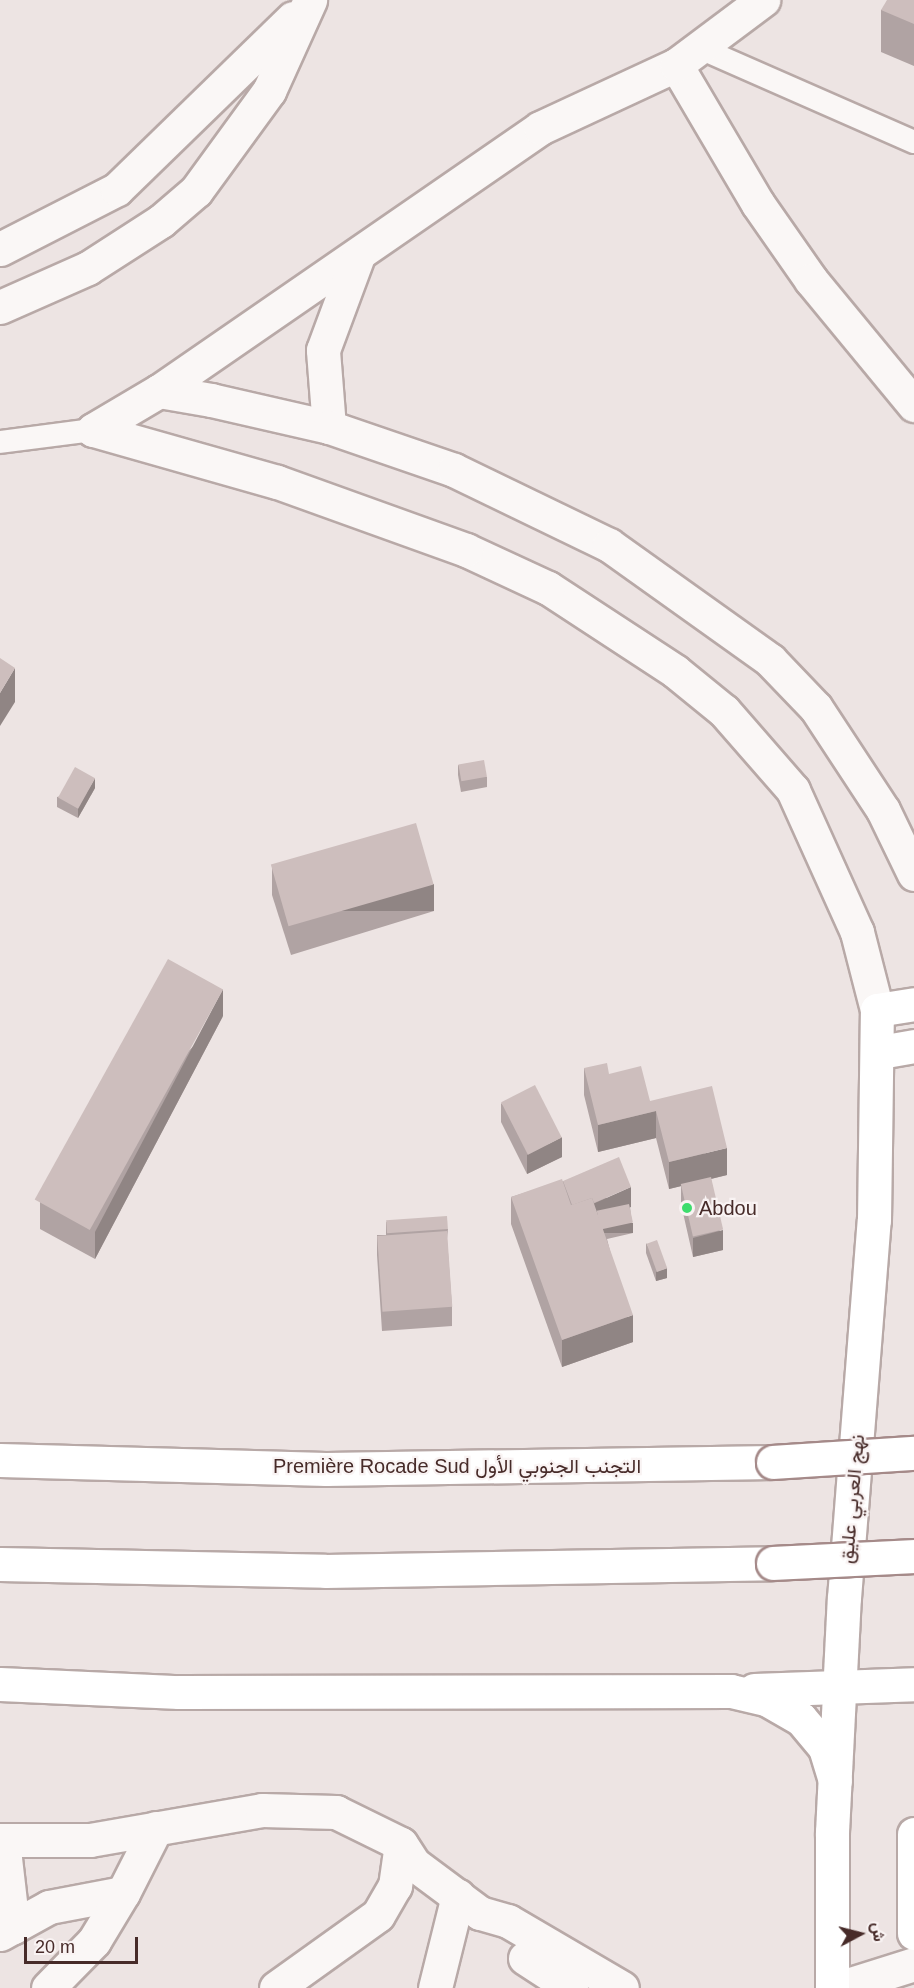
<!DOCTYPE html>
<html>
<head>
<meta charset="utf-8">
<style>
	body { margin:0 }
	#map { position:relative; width:914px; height:1988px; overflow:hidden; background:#ede4e3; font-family:Helvetica,Vazirmatn,sans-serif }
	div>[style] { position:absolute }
	.roads { filter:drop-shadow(2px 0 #b8a9a7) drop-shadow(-2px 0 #b8a9a7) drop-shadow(0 2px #b8a9a7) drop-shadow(0 -2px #b8a9a7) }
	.service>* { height:22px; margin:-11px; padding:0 11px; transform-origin:11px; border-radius:11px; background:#faf7f6 }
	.minor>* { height:33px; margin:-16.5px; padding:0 16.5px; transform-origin:16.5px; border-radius:16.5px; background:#faf7f6 }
	.tertiary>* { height:33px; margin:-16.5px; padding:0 16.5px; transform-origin:16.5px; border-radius:16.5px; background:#faf7f6 }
	.primary>* { height:33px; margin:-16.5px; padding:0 16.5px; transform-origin:16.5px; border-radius:16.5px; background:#fff }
	.motorway>* { height:33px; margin:-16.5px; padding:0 16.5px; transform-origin:16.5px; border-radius:16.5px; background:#fff }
	.bridges { filter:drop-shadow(2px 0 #a58a89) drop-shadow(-2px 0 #a58a89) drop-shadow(0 2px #a58a89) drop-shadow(0 -2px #a58a89) }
	.motorway-bridge>* { height:33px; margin:-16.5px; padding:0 16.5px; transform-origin:16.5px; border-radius:16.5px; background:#fff }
	.wall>* { inset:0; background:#b0a3a3 }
	.shaded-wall>* { inset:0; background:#908584; transform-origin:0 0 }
	.building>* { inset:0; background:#cdbebd; transform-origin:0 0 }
	.dots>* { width:16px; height:16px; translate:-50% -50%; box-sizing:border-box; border:3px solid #f9f3f3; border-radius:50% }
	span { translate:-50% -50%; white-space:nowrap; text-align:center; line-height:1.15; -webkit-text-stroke:4.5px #f9f3f3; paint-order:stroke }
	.poi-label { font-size:20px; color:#472b29 }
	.left { translate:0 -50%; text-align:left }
	.street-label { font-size:20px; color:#472b29 }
	.north { position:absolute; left:830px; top:1904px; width:60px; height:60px; -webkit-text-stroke:4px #f9f3f3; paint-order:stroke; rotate:83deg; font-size:16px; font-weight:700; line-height:24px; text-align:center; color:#472b29 }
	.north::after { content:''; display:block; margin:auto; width:21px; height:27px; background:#472b29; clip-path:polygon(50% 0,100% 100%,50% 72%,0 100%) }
	.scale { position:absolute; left:24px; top:1937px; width:114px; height:27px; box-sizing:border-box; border:3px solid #472b29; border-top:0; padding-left:8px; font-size:18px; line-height:21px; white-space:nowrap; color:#472b29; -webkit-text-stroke:4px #f9f3f3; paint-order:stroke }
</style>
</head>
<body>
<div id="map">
	<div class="roads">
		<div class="service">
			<div style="left:700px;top:48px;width:234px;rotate:23.7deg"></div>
			<div style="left:0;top:442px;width:94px;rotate:-7.4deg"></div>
		</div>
		<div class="minor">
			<div style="left:676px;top:65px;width:161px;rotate:59.5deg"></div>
			<div style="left:758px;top:204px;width:93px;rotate:55.1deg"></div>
			<div style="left:811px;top:280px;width:162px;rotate:50.5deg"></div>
			<div style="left:0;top:249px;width:131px;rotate:-27.1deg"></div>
			<div style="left:117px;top:189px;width:245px;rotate:-44.2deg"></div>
			<div style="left:0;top:307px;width:96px;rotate:-23.9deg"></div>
			<div style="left:88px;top:268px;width:87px;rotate:-32.8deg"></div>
			<div style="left:161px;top:221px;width:46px;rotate:-40.6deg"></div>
			<div style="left:196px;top:191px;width:124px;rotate:-53.9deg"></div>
			<div style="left:269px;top:91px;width:100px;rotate:-65.7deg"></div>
			<div style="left:159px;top:391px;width:463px;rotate:-34.6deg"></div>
			<div style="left:540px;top:128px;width:150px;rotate:-24.9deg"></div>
			<div style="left:676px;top:65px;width:109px;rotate:-36.8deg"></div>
			<div style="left:329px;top:427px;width:77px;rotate:-94.5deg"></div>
			<div style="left:323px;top:350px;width:100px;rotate:-69.6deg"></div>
			<div style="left:877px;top:1010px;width:81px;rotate:-104.4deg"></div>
			<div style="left:857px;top:932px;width:156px;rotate:-114.3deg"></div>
			<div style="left:793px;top:790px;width:105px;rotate:-131.1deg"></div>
			<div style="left:724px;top:711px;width:63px;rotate:-140.8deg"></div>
			<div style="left:675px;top:671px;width:152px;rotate:-146.8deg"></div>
			<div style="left:548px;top:588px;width:90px;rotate:-155.1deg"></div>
			<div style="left:466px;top:550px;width:201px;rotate:-160.2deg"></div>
			<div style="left:277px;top:482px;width:191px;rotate:-164.2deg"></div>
			<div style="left:93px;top:430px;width:77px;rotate:-30.6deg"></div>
			<div style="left:159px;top:391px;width:53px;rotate:9.8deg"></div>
			<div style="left:211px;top:400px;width:121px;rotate:12.9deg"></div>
			<div style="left:329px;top:427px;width:132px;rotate:19deg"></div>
			<div style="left:454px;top:470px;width:172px;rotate:25.8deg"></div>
			<div style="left:609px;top:545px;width:198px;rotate:35.5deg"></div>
			<div style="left:770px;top:660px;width:66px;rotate:46.2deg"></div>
			<div style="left:816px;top:708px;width:122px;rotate:56.7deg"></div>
			<div style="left:883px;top:810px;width:71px;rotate:64.2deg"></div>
			<div style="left:0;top:1840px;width:90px"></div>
			<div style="left:90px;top:1840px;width:175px;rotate:-9.9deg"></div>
			<div style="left:262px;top:1810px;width:74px;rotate:1.5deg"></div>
			<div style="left:336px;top:1812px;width:72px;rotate:26.2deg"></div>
			<div style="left:401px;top:1844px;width:24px;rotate:57deg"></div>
			<div style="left:414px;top:1864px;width:82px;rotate:36.6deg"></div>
			<div style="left:480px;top:1913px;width:29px;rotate:16deg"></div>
			<div style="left:508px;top:1921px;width:132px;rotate:30.4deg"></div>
			<div style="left:3px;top:1841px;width:87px;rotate:83.4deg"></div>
			<div style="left:0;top:1934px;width:56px;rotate:-28.9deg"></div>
			<div style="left:49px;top:1907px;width:75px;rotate:-10.7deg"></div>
			<div style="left:123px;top:1893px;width:73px;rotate:-63.1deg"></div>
			<div style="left:525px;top:1958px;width:55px;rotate:33.1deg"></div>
			<div style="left:48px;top:1988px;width:66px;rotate:-45.6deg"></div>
			<div style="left:94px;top:1941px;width:56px;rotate:-58.9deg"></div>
			<div style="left:276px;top:1988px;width:125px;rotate:-35.6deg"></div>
			<div style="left:378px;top:1915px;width:34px;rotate:-60deg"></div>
			<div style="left:395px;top:1886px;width:42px;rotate:-81.9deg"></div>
			<div style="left:435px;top:1988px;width:95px;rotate:-76deg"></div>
		</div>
		<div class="tertiary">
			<div style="left:838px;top:1988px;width:80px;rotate:-17.5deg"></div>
		</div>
		<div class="primary">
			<div style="left:914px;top:1834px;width:99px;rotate:90deg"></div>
			<div style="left:832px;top:1988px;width:156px;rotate:-90deg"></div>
			<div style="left:832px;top:1832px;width:234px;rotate:-87.1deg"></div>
			<div style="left:844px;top:1598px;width:379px;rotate:-85.5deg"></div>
			<div style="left:874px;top:1220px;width:210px;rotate:-89.2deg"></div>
		</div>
		<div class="motorway">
			<div style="left:877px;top:1010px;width:37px;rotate:-9deg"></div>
			<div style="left:880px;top:1052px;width:35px;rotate:-10deg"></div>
			<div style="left:0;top:1460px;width:326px;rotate:1.6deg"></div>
			<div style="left:326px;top:1469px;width:447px;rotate:-0.9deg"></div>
			<div style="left:0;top:1564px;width:325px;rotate:1.2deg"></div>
			<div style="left:325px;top:1571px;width:448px;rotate:-1deg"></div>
			<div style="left:0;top:1684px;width:179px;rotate:2.6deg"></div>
			<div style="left:179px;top:1692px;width:552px;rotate:-0.1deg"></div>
			<div style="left:731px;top:1691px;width:36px;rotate:13deg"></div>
			<div style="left:766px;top:1699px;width:40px;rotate:29.7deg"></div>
			<div style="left:801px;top:1719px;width:38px;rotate:50deg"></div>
			<div style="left:825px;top:1748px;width:34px;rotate:73deg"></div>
			<div style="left:754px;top:1690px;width:160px;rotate:-2.1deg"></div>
		</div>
	</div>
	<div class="bridges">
		<div class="motorway-bridge">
			<div style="left:773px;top:1462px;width:141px;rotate:-3.7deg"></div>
			<div style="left:773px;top:1563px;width:141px;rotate:-2.8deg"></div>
		</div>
	</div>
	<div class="wall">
		<div style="clip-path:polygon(914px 0,914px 66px,881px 52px,881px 10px)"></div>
		<div style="clip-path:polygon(458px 765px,487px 777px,487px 787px,461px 792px,458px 775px)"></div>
		<div style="clip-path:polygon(95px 788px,78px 818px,57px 807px,57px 797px)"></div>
		<div style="clip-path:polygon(272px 868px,434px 911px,291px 955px,272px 895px)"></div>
		<div style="clip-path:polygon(223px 1016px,95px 1259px,40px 1229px,40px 1202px)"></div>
		<div style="clip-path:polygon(584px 1068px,650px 1101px,727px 1175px,711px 1179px,723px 1250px,693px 1257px,681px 1204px,681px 1186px,669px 1189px,656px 1138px,598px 1152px,584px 1095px)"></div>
		<div style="clip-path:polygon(501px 1103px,562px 1157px,527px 1174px,501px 1122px)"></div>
		<div style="clip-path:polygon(563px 1181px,631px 1207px,630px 1207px,633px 1233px,607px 1239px,633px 1342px,562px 1367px,511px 1224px,511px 1197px)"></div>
		<div style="clip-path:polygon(386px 1222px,448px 1229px,447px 1239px,452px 1307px,452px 1326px,382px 1331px,377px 1255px,377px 1235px,386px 1235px)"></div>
		<div style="clip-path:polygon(646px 1243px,667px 1278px,656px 1281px,646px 1253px)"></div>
	</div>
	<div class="shaded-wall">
		<div style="clip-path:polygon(15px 668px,15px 702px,0 726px,0 693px)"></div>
		<div style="clip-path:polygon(95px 778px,95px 788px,78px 818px,78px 808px)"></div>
		<div style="left:434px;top:884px;width:27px;height:150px;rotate:90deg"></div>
		<div style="clip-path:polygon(223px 989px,223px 1016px,95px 1259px,95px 1232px)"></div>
		<div style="clip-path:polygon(656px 1111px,656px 1138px,598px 1152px,598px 1125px)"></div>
		<div style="clip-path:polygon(562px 1137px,562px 1157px,527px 1174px,527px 1155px)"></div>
		<div style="clip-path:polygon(727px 1148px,727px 1175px,669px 1189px,669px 1162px)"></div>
		<div style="clip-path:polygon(631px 1187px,631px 1207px,598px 1221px,575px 1212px)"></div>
		<div style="left:633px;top:1223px;width:10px;height:34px;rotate:90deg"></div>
		<div style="clip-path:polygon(723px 1230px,723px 1250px,693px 1257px,693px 1238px)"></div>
		<div style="clip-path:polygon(667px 1268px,667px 1278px,656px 1281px,656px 1272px)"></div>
		<div style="clip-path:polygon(633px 1315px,633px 1342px,562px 1367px,562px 1340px)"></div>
	</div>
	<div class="building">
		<div style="clip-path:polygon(887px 0,914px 0,914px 24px,881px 10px)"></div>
		<div style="clip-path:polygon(0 658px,15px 668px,0 693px)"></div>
		<div style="left:484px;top:760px;width:17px;height:26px;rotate:80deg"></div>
		<div style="left:75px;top:767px;width:23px;height:35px;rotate:29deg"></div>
		<div style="left:416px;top:823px;width:64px;height:151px;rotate:74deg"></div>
		<div style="left:168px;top:959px;width:63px;height:275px;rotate:29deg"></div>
		<div style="clip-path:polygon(607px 1063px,609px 1074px,641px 1066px,650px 1101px,712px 1086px,727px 1148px,669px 1162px,656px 1111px,598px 1125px,584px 1068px)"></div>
		<div style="left:535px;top:1085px;width:59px;height:38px;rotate:63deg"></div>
		<div style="clip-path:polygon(619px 1157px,631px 1187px,594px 1203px,592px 1198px,572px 1205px,563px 1181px)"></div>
		<div style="left:711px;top:1177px;width:54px;height:31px;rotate:77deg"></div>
		<div style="clip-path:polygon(562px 1179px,571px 1205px,592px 1198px,633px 1315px,562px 1340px,511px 1197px)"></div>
		<div style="left:629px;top:1204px;width:19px;height:33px;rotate:78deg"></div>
		<div style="left:447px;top:1216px;width:13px;height:61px;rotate:86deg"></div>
		<div style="left:447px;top:1231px;width:76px;height:70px;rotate:86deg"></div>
		<div style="left:657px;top:1240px;width:30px;height:11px;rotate:70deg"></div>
	</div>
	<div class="dots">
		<div style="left:687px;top:1208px;background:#3ddd6d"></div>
	</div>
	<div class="poi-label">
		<span class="left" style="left:699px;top:1208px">Abdou</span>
	</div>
	<div class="street-label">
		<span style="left:457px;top:1466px">Première Rocade Sud التجنب الجنوبي الأول</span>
		<span style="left:852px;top:1499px;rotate:-85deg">نهج العربي عليق</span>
	</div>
	<div class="north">ش</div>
	<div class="scale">20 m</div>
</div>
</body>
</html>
